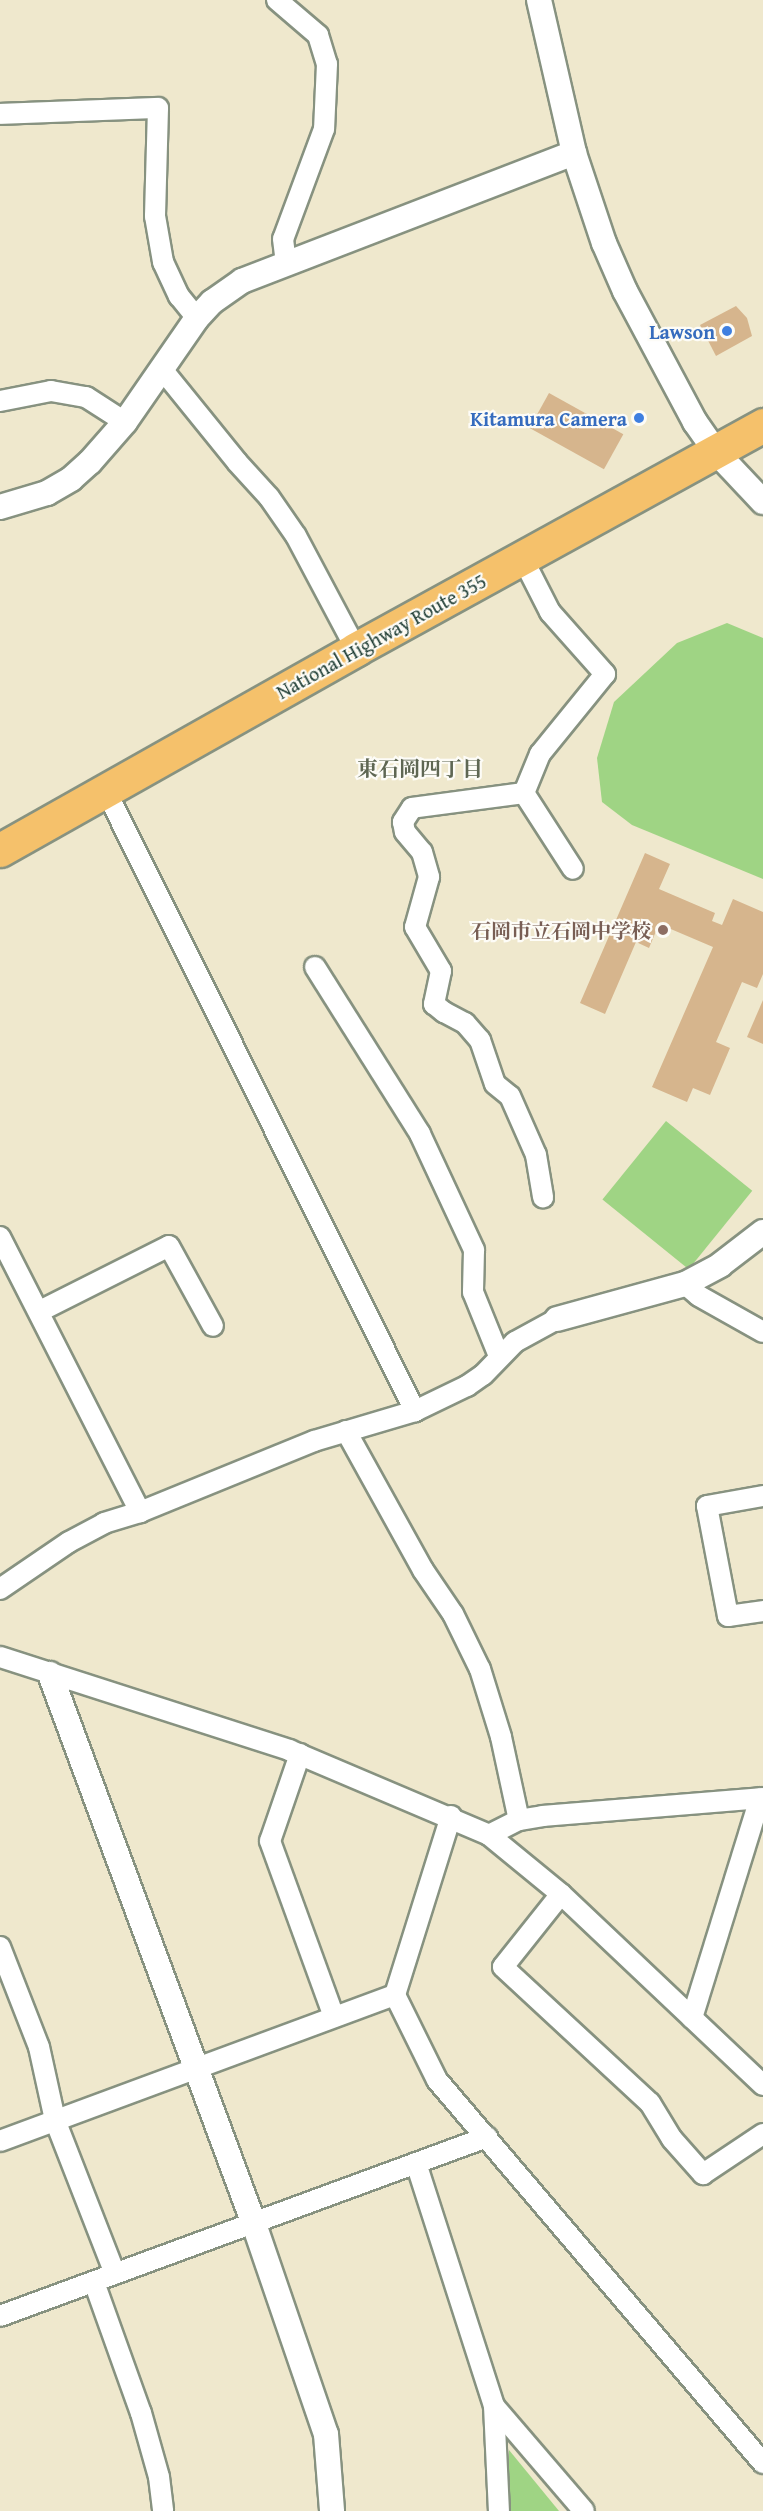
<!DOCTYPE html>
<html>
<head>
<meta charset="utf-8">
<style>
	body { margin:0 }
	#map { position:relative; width:763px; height:2511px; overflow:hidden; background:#efe8cd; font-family:"Gentium Book Plus","Noto Serif JP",serif }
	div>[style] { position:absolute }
	.green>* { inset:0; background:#9fd484; transform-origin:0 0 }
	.building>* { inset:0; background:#d6b58d; transform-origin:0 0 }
	.roads { filter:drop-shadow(2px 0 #879280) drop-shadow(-2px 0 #879280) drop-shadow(0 2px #879280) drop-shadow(0 -2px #879280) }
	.minor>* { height:20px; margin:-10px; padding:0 10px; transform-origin:10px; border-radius:10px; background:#fff }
	.tertiary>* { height:24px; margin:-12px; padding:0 12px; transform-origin:12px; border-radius:12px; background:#fff }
	.trunk>* { height:33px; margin:-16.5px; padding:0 16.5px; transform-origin:16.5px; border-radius:16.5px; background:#f5c16b }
	.dots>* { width:16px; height:16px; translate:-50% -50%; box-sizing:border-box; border:3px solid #fdfcf7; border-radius:50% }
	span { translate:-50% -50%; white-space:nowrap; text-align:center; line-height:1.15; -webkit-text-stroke:4.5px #fdfcf7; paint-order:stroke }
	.shop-label { font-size:20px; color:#366cbe; font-weight:700 }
	.right { translate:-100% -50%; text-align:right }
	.street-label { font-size:20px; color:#1f3d34 }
	.education-label { font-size:20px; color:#785e54; font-weight:700 }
	.neighbourhood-label { font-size:21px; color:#5f6753; font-weight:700 }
</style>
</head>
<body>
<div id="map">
	<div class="green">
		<div style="clip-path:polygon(727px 623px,763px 638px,763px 879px,632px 825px,602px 802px,597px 758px,614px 702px,677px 643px)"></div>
		<div style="left:666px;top:1121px;width:111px;height:101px;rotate:39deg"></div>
		<div style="clip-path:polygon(509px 2450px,559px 2511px,509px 2511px)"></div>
	</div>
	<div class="building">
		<div style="clip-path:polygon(736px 306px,747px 318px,752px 336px,716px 356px,700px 325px)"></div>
		<div style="left:549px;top:393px;width:85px;height:40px;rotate:29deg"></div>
		<div style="clip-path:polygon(645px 853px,670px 864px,659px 889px,715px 913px,712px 921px,722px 925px,733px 899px,763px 912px,763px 974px,757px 988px,742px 982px,716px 1042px,730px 1048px,710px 1095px,693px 1088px,687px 1102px,652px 1087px,713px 947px,659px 924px,649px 948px,636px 942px,605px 1014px,580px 1003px)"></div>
		<div style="clip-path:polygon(763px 1000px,763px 1044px,747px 1037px)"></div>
	</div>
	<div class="roads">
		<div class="minor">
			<div style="left:277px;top:0;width:54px;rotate:40.5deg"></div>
			<div style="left:318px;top:35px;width:30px;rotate:73deg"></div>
			<div style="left:327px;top:64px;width:65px;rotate:92.6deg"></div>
			<div style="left:324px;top:129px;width:117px;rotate:110.4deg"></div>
			<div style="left:283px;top:239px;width:25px;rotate:83deg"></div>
			<div style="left:0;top:114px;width:158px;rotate:-2.2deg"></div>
			<div style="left:158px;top:108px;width:108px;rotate:91.6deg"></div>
			<div style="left:155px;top:216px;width:47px;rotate:80.1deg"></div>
			<div style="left:163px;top:262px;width:38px;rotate:65deg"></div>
			<div style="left:179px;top:296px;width:28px;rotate:51deg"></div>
			<div style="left:161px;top:368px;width:121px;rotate:51deg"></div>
			<div style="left:237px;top:462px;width:47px;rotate:47.6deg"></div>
			<div style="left:269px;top:497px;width:47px;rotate:55.3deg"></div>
			<div style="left:296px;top:536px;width:128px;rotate:62deg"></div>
			<div style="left:0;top:401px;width:52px;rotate:-11.1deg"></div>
			<div style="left:51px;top:391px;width:36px;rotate:10deg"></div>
			<div style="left:86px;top:397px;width:46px;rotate:32.7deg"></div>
			<div style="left:522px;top:557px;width:62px;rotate:63deg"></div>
			<div style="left:550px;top:612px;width:83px;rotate:48.4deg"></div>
			<div style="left:605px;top:674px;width:103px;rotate:129.1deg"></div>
			<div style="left:540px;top:754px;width:42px;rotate:112.3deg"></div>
			<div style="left:106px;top:791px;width:693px;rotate:63.51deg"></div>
			<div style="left:524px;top:793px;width:113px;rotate:172.4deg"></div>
			<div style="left:412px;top:808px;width:17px;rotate:123deg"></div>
			<div style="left:403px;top:822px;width:10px;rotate:79deg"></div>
			<div style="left:405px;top:832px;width:26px;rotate:50deg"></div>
			<div style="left:422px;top:852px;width:26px;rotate:74deg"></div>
			<div style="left:429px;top:877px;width:52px;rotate:105.6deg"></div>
			<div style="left:415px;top:927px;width:51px;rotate:59.4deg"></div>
			<div style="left:441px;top:971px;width:34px;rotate:102deg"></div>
			<div style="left:434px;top:1004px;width:13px;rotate:39deg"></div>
			<div style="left:444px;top:1012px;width:24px;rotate:28deg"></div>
			<div style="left:465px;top:1023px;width:23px;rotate:49deg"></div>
			<div style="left:480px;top:1040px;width:46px;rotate:71.2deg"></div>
			<div style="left:495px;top:1084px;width:19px;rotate:39deg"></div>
			<div style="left:510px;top:1096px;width:64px;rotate:66.2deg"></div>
			<div style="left:536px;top:1155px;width:43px;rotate:80.5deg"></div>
			<div style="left:524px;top:793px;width:90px;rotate:57.2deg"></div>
			<div style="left:315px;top:967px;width:197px;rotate:57.8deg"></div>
			<div style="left:420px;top:1134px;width:128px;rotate:65deg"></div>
			<div style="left:474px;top:1250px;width:42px;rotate:91.4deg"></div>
			<div style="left:473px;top:1292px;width:69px;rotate:67.9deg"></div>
			<div style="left:0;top:1237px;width:309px;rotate:63deg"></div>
			<div style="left:685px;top:1284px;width:18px;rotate:41deg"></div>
			<div style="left:699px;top:1296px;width:73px;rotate:29.4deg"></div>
			<div style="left:40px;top:1311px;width:144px;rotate:-26.7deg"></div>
			<div style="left:169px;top:1246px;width:91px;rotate:61.2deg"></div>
			<div style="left:346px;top:1431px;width:159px;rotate:61deg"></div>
			<div style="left:423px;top:1570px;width:53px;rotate:55.7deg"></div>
			<div style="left:453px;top:1614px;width:61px;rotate:63.9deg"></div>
			<div style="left:480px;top:1669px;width:71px;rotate:72.8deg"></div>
			<div style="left:501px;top:1737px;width:85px;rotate:77.8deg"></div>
			<div style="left:763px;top:1496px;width:57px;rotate:169.9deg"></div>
			<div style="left:707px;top:1506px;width:112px;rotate:79.2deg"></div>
			<div style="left:728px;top:1616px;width:35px;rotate:-8deg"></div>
			<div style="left:0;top:1589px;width:83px;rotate:-34.3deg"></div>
			<div style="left:69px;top:1542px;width:40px;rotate:-28deg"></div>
			<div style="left:104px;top:1523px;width:38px;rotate:-17deg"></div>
			<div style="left:140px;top:1512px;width:188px;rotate:-22.2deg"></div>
			<div style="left:314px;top:1441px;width:105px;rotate:-16.5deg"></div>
			<div style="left:415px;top:1411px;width:58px;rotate:-25.7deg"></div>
			<div style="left:467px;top:1386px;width:19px;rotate:-35deg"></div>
			<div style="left:483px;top:1375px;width:46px;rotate:-45.9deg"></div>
			<div style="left:515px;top:1342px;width:48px;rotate:-28.7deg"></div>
			<div style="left:0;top:1657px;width:304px;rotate:17.8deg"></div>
			<div style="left:289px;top:1750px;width:217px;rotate:23deg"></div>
			<div style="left:489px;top:1835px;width:93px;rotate:39.3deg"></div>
			<div style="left:561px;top:1894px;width:278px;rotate:43.4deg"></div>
			<div style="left:300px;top:1754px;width:92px;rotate:109deg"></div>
			<div style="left:270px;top:1841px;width:187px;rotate:70deg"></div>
			<div style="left:451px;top:1816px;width:188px;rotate:107.4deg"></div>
			<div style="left:395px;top:1995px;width:95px;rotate:63.7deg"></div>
			<div style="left:437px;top:2080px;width:503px;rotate:49.6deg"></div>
			<div style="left:489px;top:1835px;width:34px;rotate:-27deg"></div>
			<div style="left:519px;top:1820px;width:24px;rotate:-9deg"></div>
			<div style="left:543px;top:1816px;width:221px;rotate:-4.7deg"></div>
			<div style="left:561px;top:1894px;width:93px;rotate:128.5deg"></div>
			<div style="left:503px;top:1967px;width:200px;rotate:42.8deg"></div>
			<div style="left:650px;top:2103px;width:42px;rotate:58.6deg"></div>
			<div style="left:672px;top:2139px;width:47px;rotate:48.5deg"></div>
			<div style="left:703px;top:2174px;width:72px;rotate:-33.7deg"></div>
			<div style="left:0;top:1947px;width:107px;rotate:68.7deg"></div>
			<div style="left:39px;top:2047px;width:75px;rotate:77.6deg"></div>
			<div style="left:55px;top:2120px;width:165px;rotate:68.7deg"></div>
			<div style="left:692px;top:2018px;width:230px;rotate:-72.8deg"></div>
			<div style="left:0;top:2141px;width:421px;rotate:-20.3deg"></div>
			<div style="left:416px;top:2163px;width:255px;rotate:72.2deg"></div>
			<div style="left:494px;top:2406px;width:105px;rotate:87.3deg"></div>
			<div style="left:94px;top:2282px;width:139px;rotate:70.3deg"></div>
			<div style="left:141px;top:2413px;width:66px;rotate:74.3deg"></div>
			<div style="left:159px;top:2477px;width:34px;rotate:83deg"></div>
			<div style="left:0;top:2316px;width:519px;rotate:-20.18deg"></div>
			<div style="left:494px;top:2406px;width:138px;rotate:49.4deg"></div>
		</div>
		<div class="tertiary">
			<div style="left:539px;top:0;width:157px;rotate:77.1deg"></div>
			<div style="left:574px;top:153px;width:95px;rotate:71.6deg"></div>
			<div style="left:604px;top:243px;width:52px;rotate:66.4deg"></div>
			<div style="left:625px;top:291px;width:149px;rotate:61.9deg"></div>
			<div style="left:695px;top:422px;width:35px;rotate:55deg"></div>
			<div style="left:715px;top:451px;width:70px;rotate:46.7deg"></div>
			<div style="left:0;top:507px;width:49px;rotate:-16.6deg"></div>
			<div style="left:47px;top:493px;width:28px;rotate:-30deg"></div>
			<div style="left:71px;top:479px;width:25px;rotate:-42deg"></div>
			<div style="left:90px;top:462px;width:53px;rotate:-48.8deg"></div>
			<div style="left:125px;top:422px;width:126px;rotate:-55.3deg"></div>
			<div style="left:197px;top:318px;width:22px;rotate:-47deg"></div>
			<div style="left:212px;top:302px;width:37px;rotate:-35deg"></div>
			<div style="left:242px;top:281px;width:356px;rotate:-21.1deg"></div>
			<div style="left:557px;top:1319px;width:133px;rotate:-15.3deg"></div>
			<div style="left:685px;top:1284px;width:40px;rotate:-28deg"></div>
			<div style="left:720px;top:1265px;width:54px;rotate:-37.5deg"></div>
			<div style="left:50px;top:1674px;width:587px;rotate:69.65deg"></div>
			<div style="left:254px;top:2224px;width:222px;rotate:71.1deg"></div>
			<div style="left:326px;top:2434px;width:77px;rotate:85.5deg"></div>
		</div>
		<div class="trunk">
			<div style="left:0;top:850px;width:409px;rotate:-29.4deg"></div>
			<div style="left:356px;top:649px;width:465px;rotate:-28.8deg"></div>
		</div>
	</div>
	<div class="dots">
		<div style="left:727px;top:331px;background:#3f7fe0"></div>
		<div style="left:639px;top:418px;background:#3f7fe0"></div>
		<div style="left:663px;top:930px;background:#8d6e63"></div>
	</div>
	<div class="shop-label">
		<span class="right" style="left:715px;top:331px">Lawson</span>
		<span class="right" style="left:627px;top:418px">Kitamura Camera</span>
	</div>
	<div class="street-label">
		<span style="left:381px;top:636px;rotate:-29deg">National Highway Route 355</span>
	</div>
	<div class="education-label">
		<span class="right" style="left:651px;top:930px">石岡市立石岡中学校</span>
	</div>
	<div class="neighbourhood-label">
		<span style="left:420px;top:769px">東石岡四丁目</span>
	</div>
</div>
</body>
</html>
